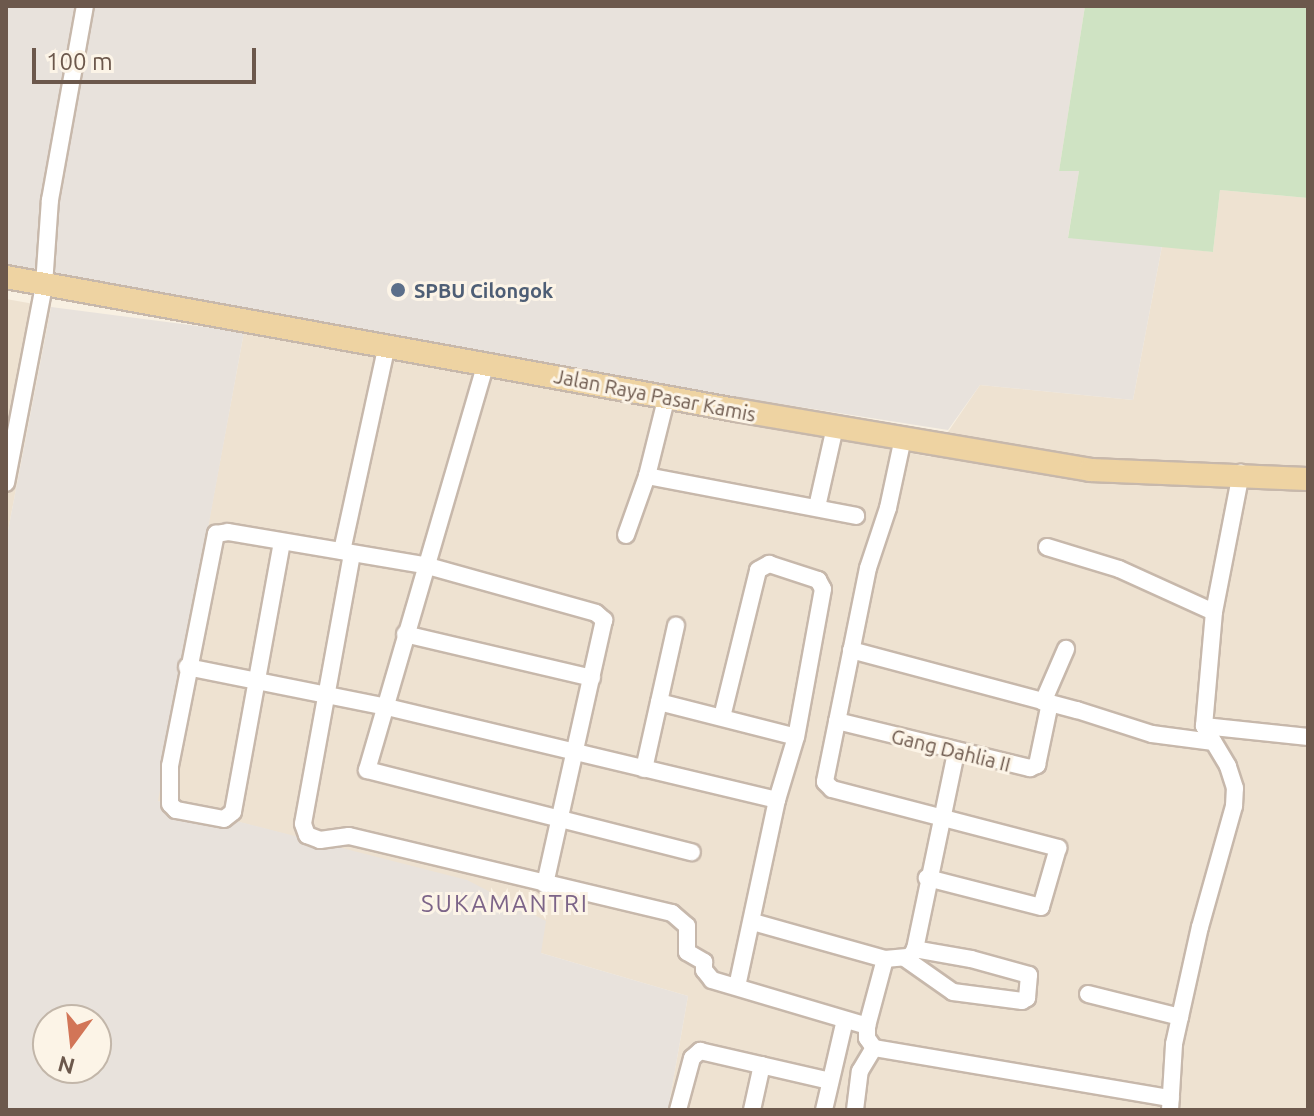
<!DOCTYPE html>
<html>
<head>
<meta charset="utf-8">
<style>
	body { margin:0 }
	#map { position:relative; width:1314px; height:1116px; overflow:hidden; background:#f8f0e2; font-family:Ubuntu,sans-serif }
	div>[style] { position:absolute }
	.residential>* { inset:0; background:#eee2d1 }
	.industrial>* { inset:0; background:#e8e2dc }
	.green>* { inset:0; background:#cfe3c3 }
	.roads { filter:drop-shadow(2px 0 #c7b8ab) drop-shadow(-2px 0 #c7b8ab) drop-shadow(0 2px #c7b8ab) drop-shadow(0 -2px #c7b8ab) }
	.minor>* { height:16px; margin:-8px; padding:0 8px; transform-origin:8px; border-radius:8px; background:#fff }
	.major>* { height:22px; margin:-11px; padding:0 11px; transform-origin:11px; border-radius:11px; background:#eed3a2 }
	.dots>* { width:22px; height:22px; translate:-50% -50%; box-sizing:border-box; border:4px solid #fcf4e7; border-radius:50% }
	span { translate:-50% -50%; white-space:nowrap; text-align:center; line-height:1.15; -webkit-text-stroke:6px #fcf4e7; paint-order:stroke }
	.service-label { font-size:20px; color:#4e5e75; font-weight:700 }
	.left { translate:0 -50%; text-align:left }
	.street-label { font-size:20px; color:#6c584c }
	.quarter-label { font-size:24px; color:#7c6488; letter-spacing:2px }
	.frame { position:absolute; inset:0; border:8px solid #6c584c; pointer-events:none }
	.north { position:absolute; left:32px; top:1004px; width:80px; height:80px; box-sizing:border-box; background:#fcf4e7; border:2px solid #c2b6a9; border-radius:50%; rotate:195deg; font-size:22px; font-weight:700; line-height:32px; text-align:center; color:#6c584c }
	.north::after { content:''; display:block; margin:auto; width:28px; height:36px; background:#d27557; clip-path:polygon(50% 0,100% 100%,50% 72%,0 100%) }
	.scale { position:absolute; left:32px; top:48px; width:224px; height:36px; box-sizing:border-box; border:4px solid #6c584c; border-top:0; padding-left:10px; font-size:24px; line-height:28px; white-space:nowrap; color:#6c584c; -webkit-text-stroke:6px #fcf4e7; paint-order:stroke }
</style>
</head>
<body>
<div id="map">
	<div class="residential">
		<div style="clip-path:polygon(1220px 190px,1308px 198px,1308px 1110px,668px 1110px,688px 996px,541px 953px,312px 841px,157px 801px,244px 332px,931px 457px,980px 385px,1133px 400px,1162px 246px,1213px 252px)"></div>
		<div style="clip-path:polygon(6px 299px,51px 307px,6px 541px)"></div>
	</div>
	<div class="industrial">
		<div style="clip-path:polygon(6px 6px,1085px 6px,1059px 171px,1079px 171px,1068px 237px,1162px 246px,1133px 400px,980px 385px,948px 430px,678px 388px,6px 267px)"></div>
		<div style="clip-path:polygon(evenodd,51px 307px,244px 332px,158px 801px,467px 880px,546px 921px,541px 953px,688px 996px,668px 1110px,6px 1110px,6px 541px,51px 307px,48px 1020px,96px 1020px,96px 1068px,48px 1068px,48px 1020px)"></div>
	</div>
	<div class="green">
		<div style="clip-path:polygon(1085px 6px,1308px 6px,1308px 198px,1220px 190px,1213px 252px,1068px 238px,1079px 171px,1059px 171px)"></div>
	</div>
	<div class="roads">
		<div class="minor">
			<div style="left:486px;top:363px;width:424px;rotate:106.3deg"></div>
			<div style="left:367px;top:770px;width:335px;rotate:14.2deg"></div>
			<div style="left:903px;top:438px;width:72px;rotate:102.1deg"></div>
			<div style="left:888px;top:508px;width:63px;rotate:108.4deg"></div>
			<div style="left:868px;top:568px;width:218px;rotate:101.4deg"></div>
			<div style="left:825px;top:782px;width:10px;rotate:45deg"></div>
			<div style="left:832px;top:789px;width:234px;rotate:14.6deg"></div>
			<div style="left:1058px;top:848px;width:61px;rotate:106.1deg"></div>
			<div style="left:1041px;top:907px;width:118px;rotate:-165.7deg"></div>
			<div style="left:647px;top:476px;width:213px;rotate:10.8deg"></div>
			<div style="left:6px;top:483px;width:202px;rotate:-79.1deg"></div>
			<div style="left:44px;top:285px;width:85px;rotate:-86deg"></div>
			<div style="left:50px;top:200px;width:197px;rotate:-79.8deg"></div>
			<div style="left:817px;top:507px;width:82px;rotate:-77.3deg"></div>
			<div style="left:626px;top:535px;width:63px;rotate:-70.4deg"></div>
			<div style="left:647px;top:476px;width:82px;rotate:-76deg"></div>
			<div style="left:282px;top:542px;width:274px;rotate:100.3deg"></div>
			<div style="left:233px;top:812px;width:11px;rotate:142deg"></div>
			<div style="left:224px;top:819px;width:49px;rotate:-169.4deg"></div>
			<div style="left:176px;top:810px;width:8px;rotate:-135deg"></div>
			<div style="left:170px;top:804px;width:38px;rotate:-90deg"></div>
			<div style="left:170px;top:766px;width:237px;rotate:-78.8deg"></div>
			<div style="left:216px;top:534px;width:12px;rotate:-9deg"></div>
			<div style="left:228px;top:532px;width:203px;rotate:9.6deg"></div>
			<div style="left:428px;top:566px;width:174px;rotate:15.6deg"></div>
			<div style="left:596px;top:613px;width:11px;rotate:41deg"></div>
			<div style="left:604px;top:620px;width:271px;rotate:102.6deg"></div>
			<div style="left:1047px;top:547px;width:75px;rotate:17deg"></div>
			<div style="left:1119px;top:569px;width:104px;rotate:24.4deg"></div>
			<div style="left:342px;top:551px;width:211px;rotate:-77.7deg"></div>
			<div style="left:352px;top:554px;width:274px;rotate:100.3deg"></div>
			<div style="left:303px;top:824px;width:12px;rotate:70deg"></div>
			<div style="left:307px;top:835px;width:14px;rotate:21deg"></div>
			<div style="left:320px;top:840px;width:29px;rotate:-8deg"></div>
			<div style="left:349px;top:836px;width:332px;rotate:13.4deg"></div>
			<div style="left:672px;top:913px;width:20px;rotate:41deg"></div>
			<div style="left:687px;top:926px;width:26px;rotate:90deg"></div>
			<div style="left:687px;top:952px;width:20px;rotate:30deg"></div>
			<div style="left:704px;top:962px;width:8px;rotate:90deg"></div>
			<div style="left:704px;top:970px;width:13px;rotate:51deg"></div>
			<div style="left:712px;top:980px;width:162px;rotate:16.5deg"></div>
			<div style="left:405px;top:634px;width:192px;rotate:13.2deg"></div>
			<div style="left:851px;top:650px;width:234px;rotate:14.9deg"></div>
			<div style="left:1077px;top:710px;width:79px;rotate:17.7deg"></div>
			<div style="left:1152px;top:734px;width:62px;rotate:7.5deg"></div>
			<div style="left:187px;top:667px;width:204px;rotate:11.3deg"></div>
			<div style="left:387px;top:707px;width:401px;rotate:13.4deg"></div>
			<div style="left:659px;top:702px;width:141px;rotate:14.3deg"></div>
			<div style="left:1043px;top:702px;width:58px;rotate:-66.5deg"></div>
			<div style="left:722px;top:717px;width:151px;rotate:-76.2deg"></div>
			<div style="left:758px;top:570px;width:13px;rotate:-29deg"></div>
			<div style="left:769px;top:564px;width:52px;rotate:18.1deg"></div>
			<div style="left:818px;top:580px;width:10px;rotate:61deg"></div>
			<div style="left:823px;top:589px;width:150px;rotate:100.3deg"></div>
			<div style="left:796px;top:737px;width:66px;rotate:106.8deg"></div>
			<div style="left:777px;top:800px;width:190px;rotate:102.1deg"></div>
			<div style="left:837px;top:721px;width:199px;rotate:13.7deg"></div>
			<div style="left:1030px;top:768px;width:8px;rotate:-23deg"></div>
			<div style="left:1037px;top:765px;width:63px;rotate:-78.2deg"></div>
			<div style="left:1204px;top:726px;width:105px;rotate:6deg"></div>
			<div style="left:644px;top:769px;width:147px;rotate:-77.4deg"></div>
			<div style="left:753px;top:922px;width:137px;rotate:15.7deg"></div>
			<div style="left:885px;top:959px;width:25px;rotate:-5deg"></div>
			<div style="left:910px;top:957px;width:9px;rotate:-58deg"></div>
			<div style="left:915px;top:949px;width:200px;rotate:-78.2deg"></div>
			<div style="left:885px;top:959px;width:69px;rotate:105deg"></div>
			<div style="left:867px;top:1026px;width:12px;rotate:90deg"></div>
			<div style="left:867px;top:1038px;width:12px;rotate:55deg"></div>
			<div style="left:874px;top:1048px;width:301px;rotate:9.6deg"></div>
			<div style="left:906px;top:959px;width:57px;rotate:35.1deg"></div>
			<div style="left:953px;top:992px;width:70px;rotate:7.4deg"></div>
			<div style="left:1022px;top:1001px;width:6px;rotate:-31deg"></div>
			<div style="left:1027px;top:998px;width:23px;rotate:-85deg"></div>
			<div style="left:1029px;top:975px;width:60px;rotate:-164.6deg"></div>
			<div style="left:971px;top:959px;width:57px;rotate:-169.9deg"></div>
			<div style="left:1088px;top:994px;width:95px;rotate:14deg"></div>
			<div style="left:678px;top:1110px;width:54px;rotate:-74.9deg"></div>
			<div style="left:692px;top:1058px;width:11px;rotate:-41deg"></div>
			<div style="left:700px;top:1051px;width:133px;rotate:13deg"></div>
			<div style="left:752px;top:1110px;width:46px;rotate:-77.5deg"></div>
			<div style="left:824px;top:1110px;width:92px;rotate:-76.9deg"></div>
			<div style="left:855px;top:1110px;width:39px;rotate:-83deg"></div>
			<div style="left:860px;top:1071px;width:27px;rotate:-59deg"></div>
			<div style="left:1170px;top:1110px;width:66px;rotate:-86.5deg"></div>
			<div style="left:1174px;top:1044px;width:120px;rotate:-77.5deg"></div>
			<div style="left:1200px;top:927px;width:126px;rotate:-74.3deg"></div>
			<div style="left:1234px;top:806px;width:18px;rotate:-87deg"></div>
			<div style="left:1235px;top:788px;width:23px;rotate:-108deg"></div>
			<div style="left:1228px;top:766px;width:47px;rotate:-121deg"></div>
			<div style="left:1204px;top:726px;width:114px;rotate:-85deg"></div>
			<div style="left:1214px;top:612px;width:142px;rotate:-79deg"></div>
		</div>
		<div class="major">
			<div style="left:6px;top:277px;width:742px;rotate:10.33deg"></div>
			<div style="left:736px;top:410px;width:359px;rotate:9.6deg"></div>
			<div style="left:1090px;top:470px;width:218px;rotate:2.4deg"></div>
		</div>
	</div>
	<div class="dots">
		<div style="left:398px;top:290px;background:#5c6f8a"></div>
	</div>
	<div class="service-label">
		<span class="left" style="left:414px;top:290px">SPBU Cilongok</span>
	</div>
	<div class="street-label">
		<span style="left:655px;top:395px;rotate:11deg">Jalan Raya Pasar Kamis</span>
		<span style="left:951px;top:750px;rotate:14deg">Gang Dahlia II</span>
	</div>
	<div class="quarter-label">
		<span style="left:505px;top:904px">SUKAMANTRI</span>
	</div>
	<div class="frame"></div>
	<div class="north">N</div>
	<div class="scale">100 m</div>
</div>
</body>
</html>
